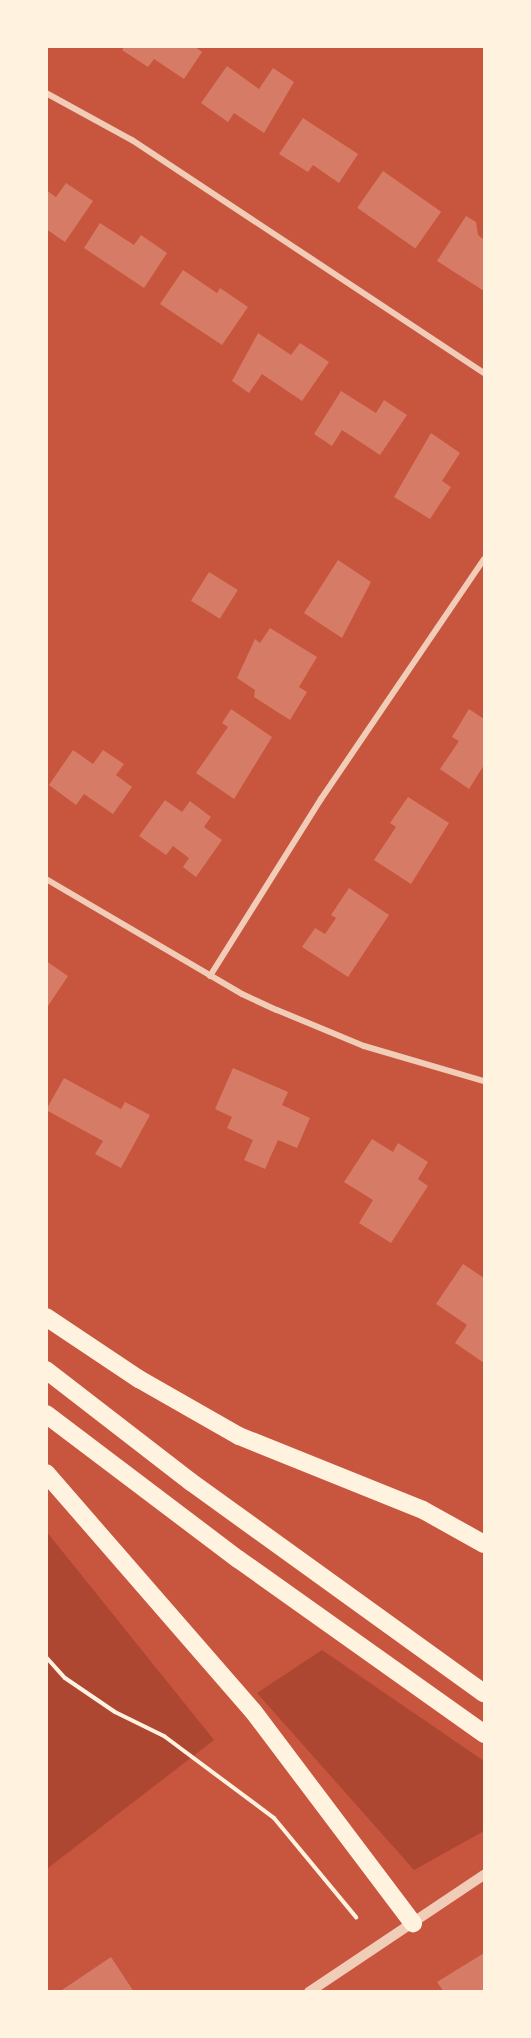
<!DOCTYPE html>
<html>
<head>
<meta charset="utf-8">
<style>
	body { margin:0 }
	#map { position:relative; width:531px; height:2038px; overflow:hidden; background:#c8553d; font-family:Montserrat,sans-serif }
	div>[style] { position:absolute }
	.green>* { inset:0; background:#ae4732 }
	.building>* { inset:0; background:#d67c66; transform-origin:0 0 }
	.path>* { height:4px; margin:-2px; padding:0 2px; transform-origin:2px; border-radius:2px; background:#fff3e0 }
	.minor>* { height:6px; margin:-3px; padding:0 3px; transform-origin:3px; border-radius:3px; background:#f1ccb7 }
	.tertiary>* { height:10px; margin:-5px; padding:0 5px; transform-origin:5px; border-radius:5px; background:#f1ccb7 }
	.motorway>* { height:18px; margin:-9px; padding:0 9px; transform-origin:9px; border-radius:9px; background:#fff3e0 }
	span { translate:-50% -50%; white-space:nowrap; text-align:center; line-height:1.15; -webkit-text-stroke:4.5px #fff3e0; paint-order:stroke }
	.frame { position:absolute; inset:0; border:48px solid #fff3e0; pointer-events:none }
</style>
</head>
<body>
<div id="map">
	<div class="green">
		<div style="clip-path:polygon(46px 1531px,214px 1740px,48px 1868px,46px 1866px)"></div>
		<div style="clip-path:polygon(322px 1650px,484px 1761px,484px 1831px,414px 1870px,257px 1693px)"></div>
	</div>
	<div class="building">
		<div style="clip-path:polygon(125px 46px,194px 46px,202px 52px,184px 79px,154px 59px,148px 67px,122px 50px)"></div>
		<div style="clip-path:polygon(227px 66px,259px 89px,273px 68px,294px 82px,264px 133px,234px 113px,228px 122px,201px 103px)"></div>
		<div style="clip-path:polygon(303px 118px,358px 154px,339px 183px,313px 165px,308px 172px,279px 154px)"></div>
		<div style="left:383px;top:171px;width:71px;height:45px;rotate:35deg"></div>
		<div style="clip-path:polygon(66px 183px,93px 201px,65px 242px,46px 229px,46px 190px,56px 197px)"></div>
		<div style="clip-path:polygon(466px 216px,476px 222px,478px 235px,484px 240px,484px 291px,437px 261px)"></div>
		<div style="clip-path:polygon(100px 223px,134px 245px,141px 235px,167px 253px,144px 288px,84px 248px)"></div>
		<div style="clip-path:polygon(183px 270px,217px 293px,220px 288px,248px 307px,222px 345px,160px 304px)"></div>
		<div style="clip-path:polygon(258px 333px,291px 355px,300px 343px,329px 362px,302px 401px,262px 374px,249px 393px,232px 381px)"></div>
		<div style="clip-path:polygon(341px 391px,376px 413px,384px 400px,407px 415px,380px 455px,342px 430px,332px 446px,314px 434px)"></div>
		<div style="clip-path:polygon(431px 433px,460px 453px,442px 481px,451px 487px,430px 519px,394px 497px)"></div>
		<div style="clip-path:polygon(338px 560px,371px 582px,342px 638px,304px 613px)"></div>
		<div style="left:209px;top:572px;width:34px;height:34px;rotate:32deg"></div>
		<div style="clip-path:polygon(270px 628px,317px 657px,299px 687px,307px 692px,290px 720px,254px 697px,255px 690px,237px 678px,255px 639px,260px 643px)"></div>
		<div style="clip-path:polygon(231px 709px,272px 737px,234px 799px,196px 773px,228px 727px,222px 723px)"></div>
		<div style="clip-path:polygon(469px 709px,484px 719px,484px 765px,469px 789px,440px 769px,459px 741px,452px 737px)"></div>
		<div style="clip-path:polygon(73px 750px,93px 764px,103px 750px,124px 764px,116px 775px,132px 787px,113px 814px,84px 794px,76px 805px,49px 785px)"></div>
		<div style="clip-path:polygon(408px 797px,449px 823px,411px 884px,374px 860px,396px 827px,390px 823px)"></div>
		<div style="clip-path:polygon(165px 800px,182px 812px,190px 801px,211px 817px,204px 827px,222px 840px,196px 877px,183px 867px,189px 858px,173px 846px,166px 855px,139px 836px)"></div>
		<div style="clip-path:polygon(349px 888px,389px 915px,348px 977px,302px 947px,315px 928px,325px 934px,336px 918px,331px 915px)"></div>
		<div style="clip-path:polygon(46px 961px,68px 976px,46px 1009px)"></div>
		<div style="clip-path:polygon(233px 1068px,288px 1092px,282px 1105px,310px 1118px,297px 1148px,278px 1140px,265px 1169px,244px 1160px,253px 1140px,227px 1128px,232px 1117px,215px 1109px)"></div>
		<div style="clip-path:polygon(64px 1078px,121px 1109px,125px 1102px,150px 1115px,121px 1168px,95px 1154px,103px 1141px,46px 1110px)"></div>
		<div style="clip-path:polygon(372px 1139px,393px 1152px,398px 1143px,428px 1162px,418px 1179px,428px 1186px,391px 1243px,359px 1223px,373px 1200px,344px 1182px)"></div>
		<div style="clip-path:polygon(463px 1264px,484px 1278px,484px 1363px,455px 1343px,467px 1325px,436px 1304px)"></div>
		<div style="clip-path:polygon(484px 1953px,484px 1992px,444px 1992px,437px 1982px)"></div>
		<div style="clip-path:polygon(111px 1957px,134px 1992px,59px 1992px)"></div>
	</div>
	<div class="path">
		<div style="left:46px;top:1657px;width:28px;rotate:48deg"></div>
		<div style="left:65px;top:1678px;width:60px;rotate:34.2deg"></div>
		<div style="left:115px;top:1712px;width:55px;rotate:26.1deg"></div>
		<div style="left:164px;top:1736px;width:137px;rotate:36.7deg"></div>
		<div style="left:274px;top:1818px;width:129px;rotate:50.4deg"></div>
	</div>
	<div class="minor">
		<div style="left:46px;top:93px;width:98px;rotate:28.7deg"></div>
		<div style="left:132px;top:140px;width:422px;rotate:33.5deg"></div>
		<div style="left:46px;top:879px;width:227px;rotate:30.4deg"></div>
		<div style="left:242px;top:994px;width:38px;rotate:25deg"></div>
		<div style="left:277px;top:1010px;width:94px;rotate:22.5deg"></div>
		<div style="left:364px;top:1046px;width:125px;rotate:16.3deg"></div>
		<div style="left:210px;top:976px;width:209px;rotate:-57.9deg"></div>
		<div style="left:321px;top:799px;width:290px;rotate:-55.8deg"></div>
	</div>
	<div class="tertiary">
		<div style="left:309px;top:1992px;width:211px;rotate:-33.8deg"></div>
	</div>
	<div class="motorway">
		<div style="left:46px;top:1317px;width:112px;rotate:33.7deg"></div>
		<div style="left:139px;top:1379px;width:115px;rotate:29.7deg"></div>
		<div style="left:239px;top:1436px;width:198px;rotate:21.9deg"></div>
		<div style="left:423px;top:1510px;width:70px;rotate:29.1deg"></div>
		<div style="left:46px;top:1370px;width:183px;rotate:37.7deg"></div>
		<div style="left:191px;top:1482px;width:361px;rotate:35.8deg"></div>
		<div style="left:46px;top:1414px;width:241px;rotate:37.1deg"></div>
		<div style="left:238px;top:1559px;width:302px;rotate:35.4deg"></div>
		<div style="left:46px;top:1473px;width:315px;rotate:49deg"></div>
		<div style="left:253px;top:1711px;width:266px;rotate:53deg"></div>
	</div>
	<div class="frame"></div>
</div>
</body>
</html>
